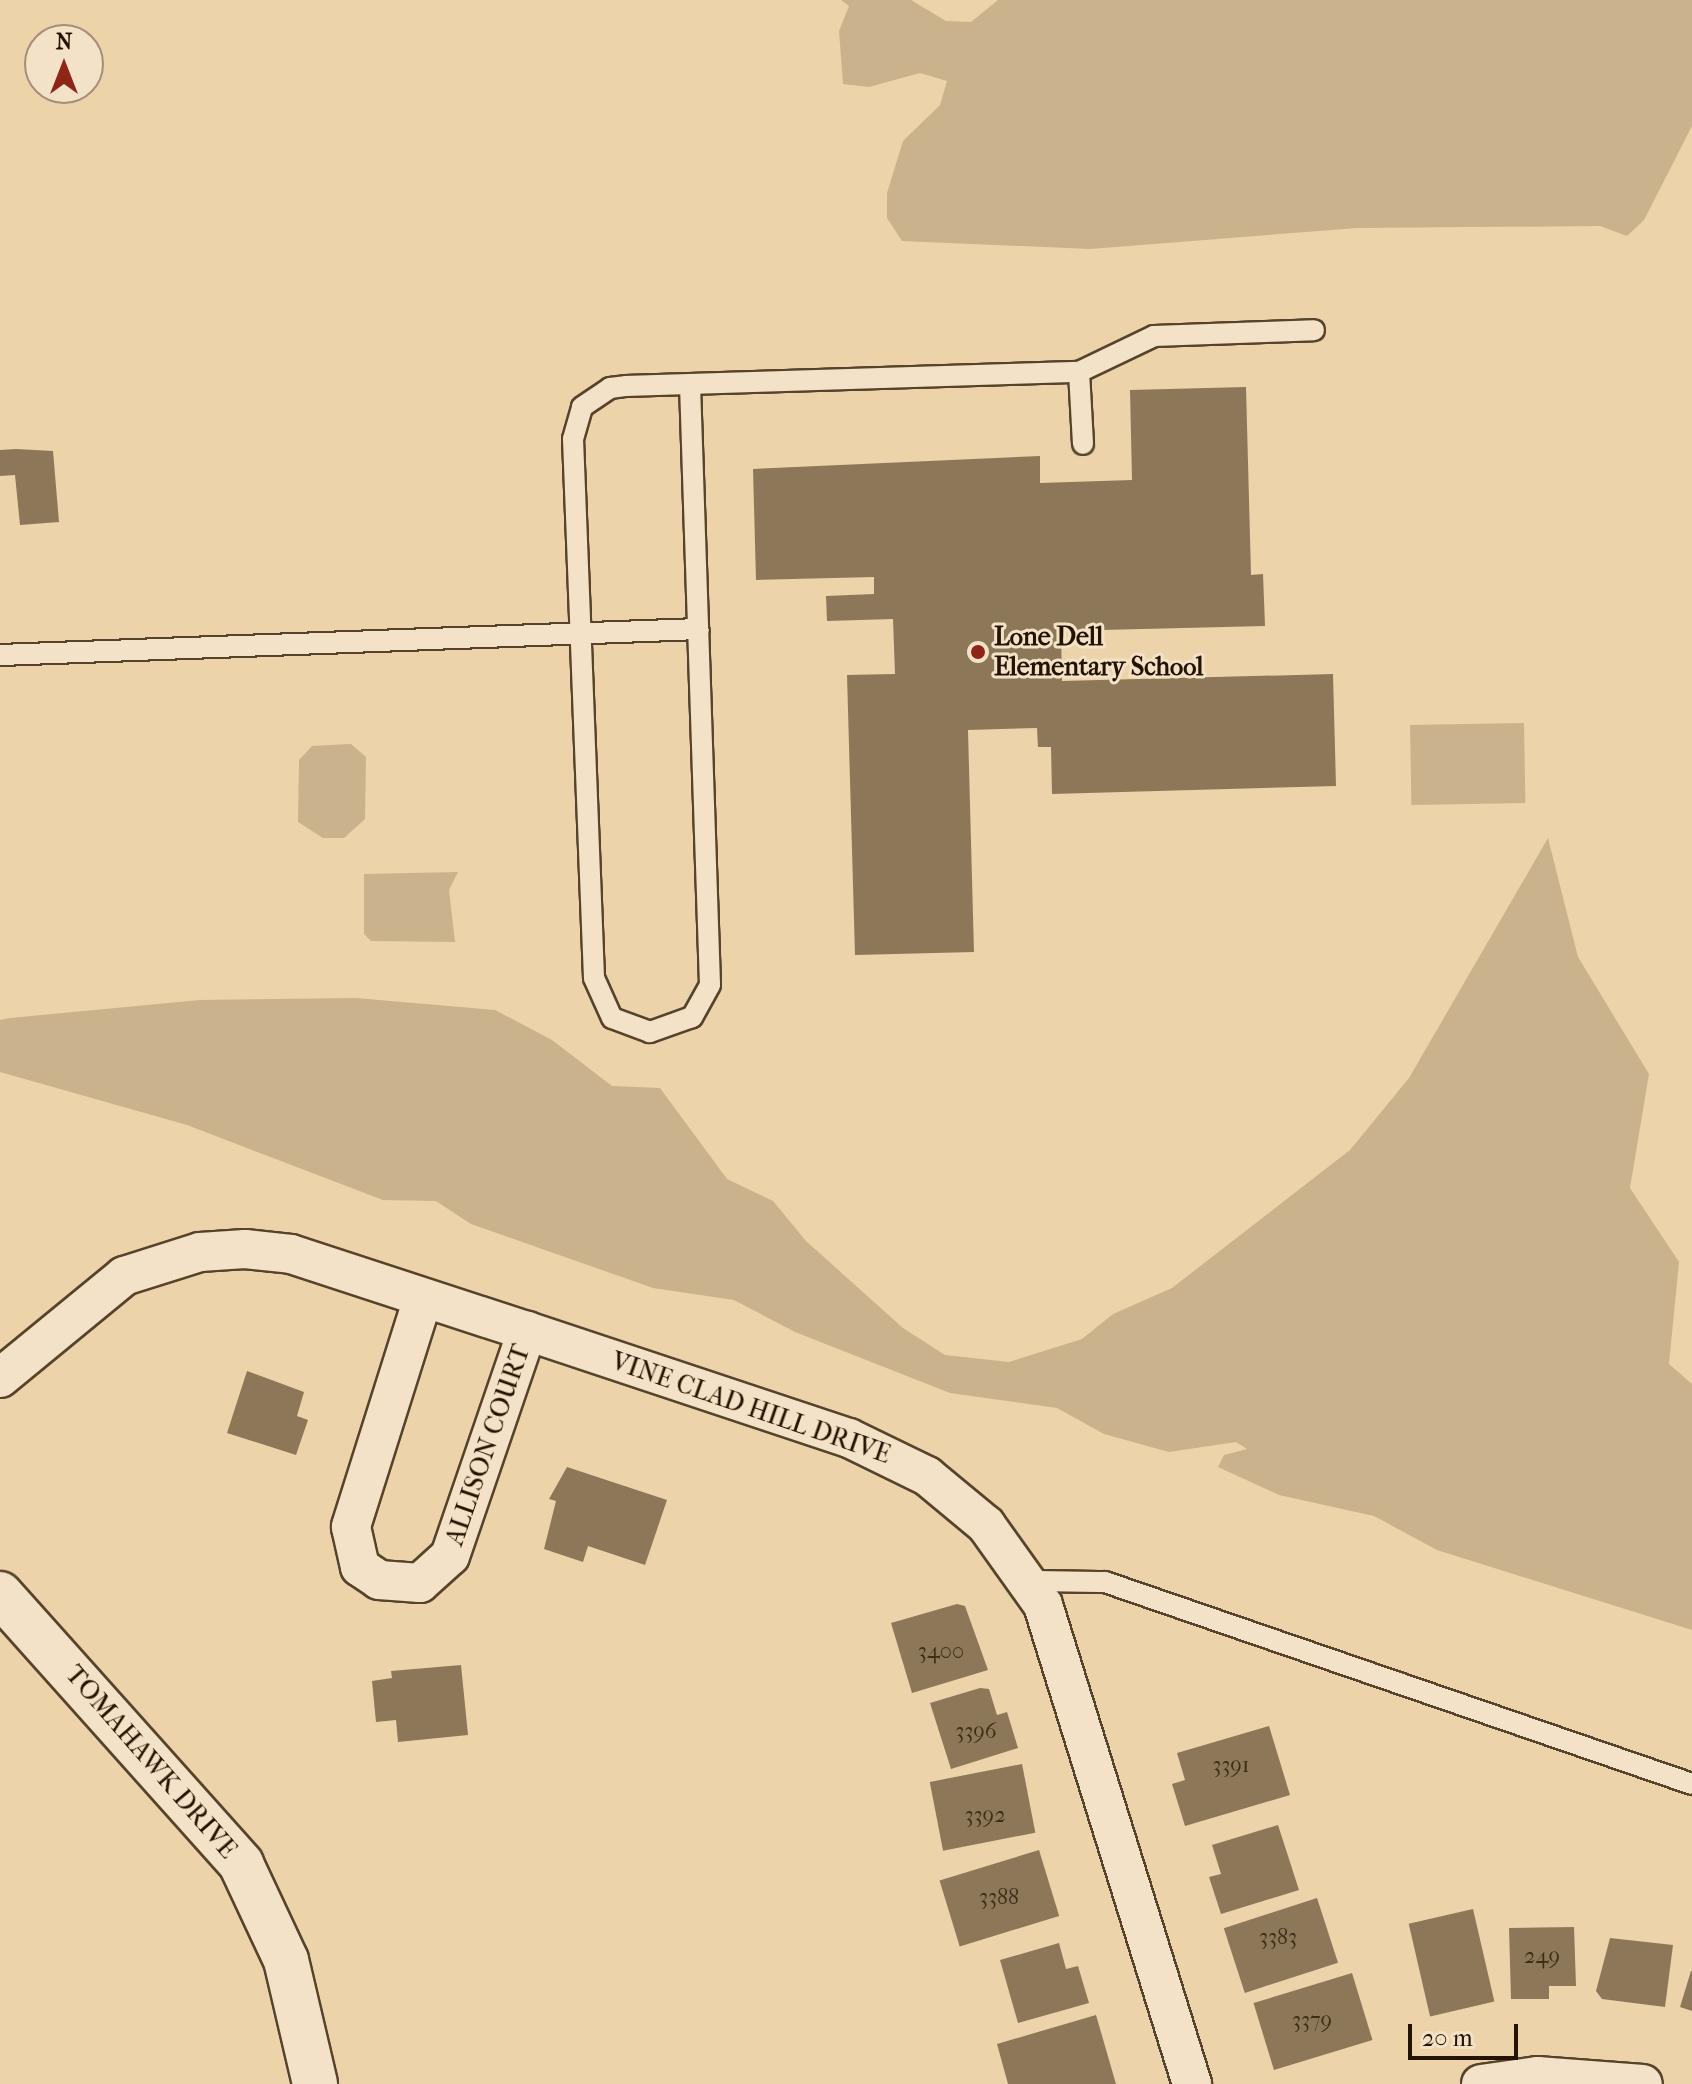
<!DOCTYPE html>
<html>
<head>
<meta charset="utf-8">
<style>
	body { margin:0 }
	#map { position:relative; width:1692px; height:2084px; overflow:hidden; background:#ecd3a9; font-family:"IM FELL French Canon",serif }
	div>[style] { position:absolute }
	.green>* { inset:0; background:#cab28c; transform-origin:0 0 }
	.building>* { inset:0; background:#8c7758; transform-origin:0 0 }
	.roads { filter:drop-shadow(2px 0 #57432b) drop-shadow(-2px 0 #57432b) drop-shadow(0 2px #57432b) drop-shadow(0 -2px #57432b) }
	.service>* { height:20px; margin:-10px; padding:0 10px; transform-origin:10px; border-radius:10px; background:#f3e2c7 }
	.minor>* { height:38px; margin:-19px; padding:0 19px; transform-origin:19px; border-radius:19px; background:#f3e2c7 }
	.tertiary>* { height:44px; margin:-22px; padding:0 22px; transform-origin:22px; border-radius:22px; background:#f3e2c7 }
	.dots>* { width:22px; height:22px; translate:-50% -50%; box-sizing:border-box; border:4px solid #f3e2c7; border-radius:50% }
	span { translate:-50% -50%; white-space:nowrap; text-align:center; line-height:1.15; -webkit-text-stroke:6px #f3e2c7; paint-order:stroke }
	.number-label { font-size:22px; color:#3f2c17 }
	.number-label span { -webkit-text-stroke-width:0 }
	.poi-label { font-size:26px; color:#251301; font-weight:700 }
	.left { translate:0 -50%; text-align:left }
	.street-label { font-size:26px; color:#251301 }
	.north { position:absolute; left:24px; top:24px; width:80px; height:80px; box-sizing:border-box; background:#f3e2c7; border:2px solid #a18f78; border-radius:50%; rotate:0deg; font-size:22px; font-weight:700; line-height:32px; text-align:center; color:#251301 }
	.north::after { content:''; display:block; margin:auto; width:28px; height:36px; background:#8f2418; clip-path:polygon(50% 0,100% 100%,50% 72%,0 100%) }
	.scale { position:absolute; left:1408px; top:2024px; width:110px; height:36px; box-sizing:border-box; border:4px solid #251301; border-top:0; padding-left:10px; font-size:24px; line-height:28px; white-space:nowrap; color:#251301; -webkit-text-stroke:6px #f3e2c7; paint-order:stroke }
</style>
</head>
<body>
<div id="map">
	<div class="green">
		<div style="clip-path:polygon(841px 0,911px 0,946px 21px,971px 22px,998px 0,1692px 0,1692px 126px,1644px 220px,1627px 236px,1600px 226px,1357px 228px,1090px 249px,902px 241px,887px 218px,887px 193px,903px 141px,940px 105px,947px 81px,920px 73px,869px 87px,843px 84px,839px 31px,849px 6px)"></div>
		<div style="left:1524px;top:723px;width:80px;height:114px;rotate:89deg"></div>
		<div style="clip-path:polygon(351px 744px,366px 757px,365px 819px,344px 838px,323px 838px,298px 822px,299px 760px,312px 746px)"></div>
		<div style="clip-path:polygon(1548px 838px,1578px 957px,1649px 1074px,1630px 1188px,1679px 1262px,1669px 1364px,1692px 1384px,1692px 1630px,1437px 1550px,1374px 1516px,1279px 1495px,1218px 1467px,1224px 1455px,1247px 1449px,1236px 1442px,1169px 1452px,1104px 1434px,1057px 1408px,950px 1393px,795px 1332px,734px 1300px,653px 1288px,471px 1224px,436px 1201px,383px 1200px,187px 1125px,0 1072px,0 1020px,10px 1018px,200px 1000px,356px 998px,495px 1010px,552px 1040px,612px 1086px,660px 1088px,727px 1179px,773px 1201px,806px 1241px,903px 1328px,945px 1355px,1009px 1362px,1082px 1339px,1113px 1314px,1172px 1288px,1350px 1150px,1409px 1078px)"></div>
		<div style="clip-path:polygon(458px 872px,449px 890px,455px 942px,371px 941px,364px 934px,364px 874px)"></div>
	</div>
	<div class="building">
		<div style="clip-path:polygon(1246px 387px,1251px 575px,1263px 574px,1265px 626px,1061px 631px,1062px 681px,1333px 674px,1336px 786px,1052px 794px,1051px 747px,1038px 747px,1037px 728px,968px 730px,974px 952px,855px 955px,847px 675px,895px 674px,893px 619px,827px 621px,826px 596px,874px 594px,874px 577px,756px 580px,753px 469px,1040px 456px,1040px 483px,1132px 480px,1130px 390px)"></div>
		<div style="clip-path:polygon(16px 449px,53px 451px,59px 522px,20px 525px,15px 475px,0 476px,0 450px)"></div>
		<div style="clip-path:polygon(247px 1371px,304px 1392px,297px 1416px,308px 1420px,296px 1455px,227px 1433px)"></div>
		<div style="clip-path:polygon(567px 1467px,667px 1500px,645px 1565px,588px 1546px,583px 1562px,544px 1549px,556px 1501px,549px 1499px)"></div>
		<div style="clip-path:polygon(957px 1604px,965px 1606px,988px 1670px,912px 1693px,891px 1623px)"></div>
		<div style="clip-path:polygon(461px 1665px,468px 1735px,398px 1742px,396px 1720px,376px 1722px,372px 1681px,392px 1678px,391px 1671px)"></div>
		<div style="clip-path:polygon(980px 1688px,989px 1689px,997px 1715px,1007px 1712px,1018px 1748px,951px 1769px,930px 1703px)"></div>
		<div style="clip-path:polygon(1269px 1726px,1290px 1795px,1185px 1826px,1172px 1784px,1185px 1780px,1177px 1753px)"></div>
		<div style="left:1022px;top:1764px;width:70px;height:94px;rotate:79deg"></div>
		<div style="clip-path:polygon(1278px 1825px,1299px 1890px,1221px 1914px,1209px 1877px,1221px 1874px,1212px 1845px)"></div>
		<div style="left:1039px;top:1850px;width:69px;height:104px;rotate:73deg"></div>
		<div style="left:1317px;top:1898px;width:68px;height:98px;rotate:72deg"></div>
		<div style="left:1473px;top:1909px;width:95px;height:66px;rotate:77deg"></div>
		<div style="clip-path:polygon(1574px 1927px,1576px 1986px,1549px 1986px,1549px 1999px,1511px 1999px,1509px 1928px)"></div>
		<div style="clip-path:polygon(1610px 1938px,1673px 1945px,1665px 2007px,1602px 1999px,1596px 1991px)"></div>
		<div style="clip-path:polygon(1059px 1943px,1066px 1969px,1078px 1966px,1089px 2003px,1018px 2023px,1000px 1960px)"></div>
		<div style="clip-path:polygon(1691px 1971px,1692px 1971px,1692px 2011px,1680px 2007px)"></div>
		<div style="left:1352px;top:1973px;width:70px;height:103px;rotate:73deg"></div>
		<div style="clip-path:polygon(1096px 2015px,1116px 2084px,1008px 2084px,997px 2044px)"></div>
	</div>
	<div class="roads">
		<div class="service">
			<div style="left:1079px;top:372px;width:72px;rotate:86.8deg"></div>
			<div style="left:690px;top:385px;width:600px;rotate:88.09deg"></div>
			<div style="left:710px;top:985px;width:37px;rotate:119deg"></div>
			<div style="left:692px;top:1017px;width:45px;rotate:160.3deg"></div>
			<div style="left:650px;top:1032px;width:40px;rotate:-159.8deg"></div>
			<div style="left:612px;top:1018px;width:44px;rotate:-114.2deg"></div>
			<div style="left:594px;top:978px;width:539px;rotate:-92.23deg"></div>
			<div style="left:573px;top:439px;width:33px;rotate:-74deg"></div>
			<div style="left:582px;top:407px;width:34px;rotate:-34deg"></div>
			<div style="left:610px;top:388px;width:17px;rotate:-7deg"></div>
			<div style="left:627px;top:386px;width:452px;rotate:-1.8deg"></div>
			<div style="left:1079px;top:372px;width:83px;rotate:-25.6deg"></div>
			<div style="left:1154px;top:336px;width:160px;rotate:-2.1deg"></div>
			<div style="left:0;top:655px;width:699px;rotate:-2.13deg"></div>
			<div style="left:1030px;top:1581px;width:75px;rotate:0.8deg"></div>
			<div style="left:1105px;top:1582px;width:621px;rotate:18.99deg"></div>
		</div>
		<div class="minor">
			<div style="left:423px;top:1298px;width:240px;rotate:107.5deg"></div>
			<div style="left:351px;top:1527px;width:41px;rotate:77.3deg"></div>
			<div style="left:360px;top:1567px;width:23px;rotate:34deg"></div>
			<div style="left:379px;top:1580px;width:41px;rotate:4.2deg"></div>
			<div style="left:420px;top:1583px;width:40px;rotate:-42deg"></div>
			<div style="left:450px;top:1556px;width:238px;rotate:-71.1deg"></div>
			<div style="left:0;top:1378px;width:161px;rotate:-39.4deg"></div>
			<div style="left:124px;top:1276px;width:80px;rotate:-17.5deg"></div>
			<div style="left:200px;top:1252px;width:45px;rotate:-3.8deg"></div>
			<div style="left:245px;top:1249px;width:46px;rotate:6.2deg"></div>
			<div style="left:291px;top:1254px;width:248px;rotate:18.1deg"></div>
			<div style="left:527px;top:1331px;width:339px;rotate:18.4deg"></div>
			<div style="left:849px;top:1438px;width:87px;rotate:26deg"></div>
			<div style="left:927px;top:1476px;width:77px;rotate:39.7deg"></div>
			<div style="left:986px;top:1525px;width:98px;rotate:54.5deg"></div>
			<div style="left:1043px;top:1605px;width:502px;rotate:72.72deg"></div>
			<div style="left:1481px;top:2084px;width:57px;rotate:-8.1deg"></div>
			<div style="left:1537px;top:2076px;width:106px;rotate:4.3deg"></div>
		</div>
		<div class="tertiary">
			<div style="left:0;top:1594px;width:362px;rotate:48.2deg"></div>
			<div style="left:241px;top:1864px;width:106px;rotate:64.9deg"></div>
			<div style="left:286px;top:1960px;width:127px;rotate:76.8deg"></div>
		</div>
	</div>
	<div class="dots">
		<div style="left:978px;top:652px;background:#8f2418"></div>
	</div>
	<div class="number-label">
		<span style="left:941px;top:1652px">3400</span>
		<span style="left:976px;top:1732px">3396</span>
		<span style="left:1231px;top:1766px">3391</span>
		<span style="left:985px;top:1816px">3392</span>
		<span style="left:999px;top:1898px">3388</span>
		<span style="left:1278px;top:1938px">3383</span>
		<span style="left:1542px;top:1957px">249</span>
		<span style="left:1312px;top:2021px">3379</span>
	</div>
	<div class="poi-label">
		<span class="left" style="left:994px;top:652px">Lone Dell<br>Elementary School</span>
	</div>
	<div class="street-label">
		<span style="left:751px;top:1408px;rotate:19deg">VINE CLAD HILL DRIVE</span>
		<span style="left:488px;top:1445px;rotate:-71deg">ALLISON COURT</span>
		<span style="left:151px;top:1762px;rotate:49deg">TOMAHAWK DRIVE</span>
	</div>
	<div class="north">N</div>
	<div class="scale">20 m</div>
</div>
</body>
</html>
